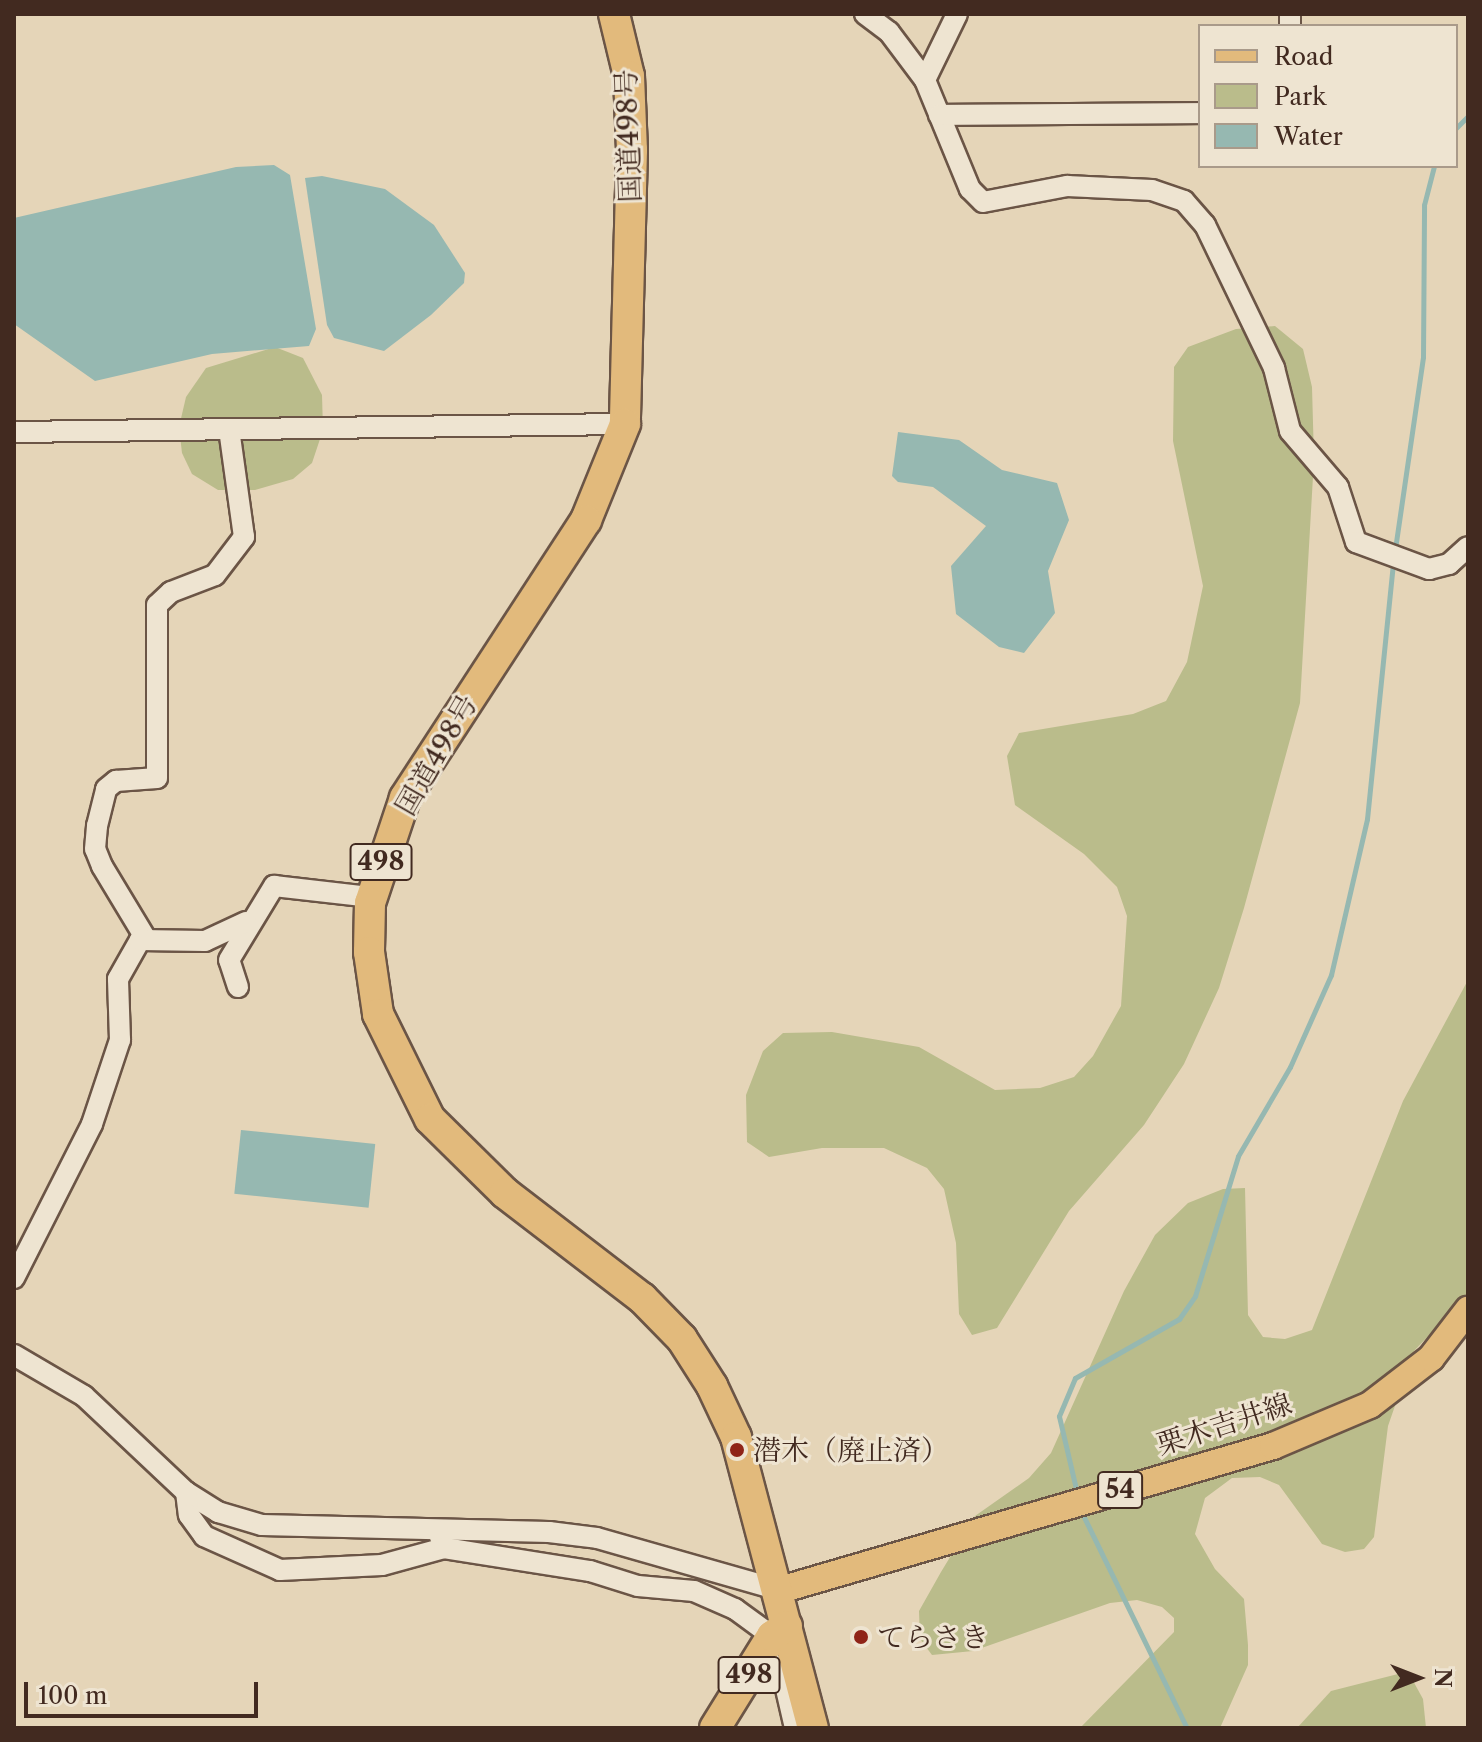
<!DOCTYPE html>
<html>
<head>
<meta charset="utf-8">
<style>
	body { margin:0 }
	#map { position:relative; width:1482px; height:1742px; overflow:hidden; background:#e5d5b8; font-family:"Libre Caslon Text","Noto Serif JP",serif }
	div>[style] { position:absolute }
	.green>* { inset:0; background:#babc8b }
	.water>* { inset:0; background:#96b8b1; transform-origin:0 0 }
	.stream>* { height:5px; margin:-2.5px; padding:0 2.5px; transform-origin:2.5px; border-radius:2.5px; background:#96b8b1 }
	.roads { filter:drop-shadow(2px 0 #6b5546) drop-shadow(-2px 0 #6b5546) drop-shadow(0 2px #6b5546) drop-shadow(0 -2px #6b5546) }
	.minor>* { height:20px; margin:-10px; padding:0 10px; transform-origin:10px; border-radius:10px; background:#eee4d1 }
	.major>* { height:26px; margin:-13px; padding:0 13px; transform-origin:13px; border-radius:13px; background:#e2ba7c }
	.highway>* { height:30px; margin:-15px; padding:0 15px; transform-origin:15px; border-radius:15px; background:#e2ba7c }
	.dots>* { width:22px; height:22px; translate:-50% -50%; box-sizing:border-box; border:4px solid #eee4d1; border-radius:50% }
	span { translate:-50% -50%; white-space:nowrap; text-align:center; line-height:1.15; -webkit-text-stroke:6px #eee4d1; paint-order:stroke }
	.shield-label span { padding:2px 6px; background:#eee4d1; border:2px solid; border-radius:6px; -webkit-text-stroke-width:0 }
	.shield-label { font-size:26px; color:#422a20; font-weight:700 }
	.street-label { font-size:28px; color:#422a20 }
	.poi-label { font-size:28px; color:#422a20 }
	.left { translate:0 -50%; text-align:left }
	.frame { position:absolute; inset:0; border:16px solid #422a20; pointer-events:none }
	.legend { position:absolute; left:1198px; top:24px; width:260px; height:144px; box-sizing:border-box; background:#eee4d1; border:2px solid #a99a8a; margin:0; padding:10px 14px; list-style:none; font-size:24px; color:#422a20 }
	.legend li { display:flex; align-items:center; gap:16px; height:40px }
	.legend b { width:40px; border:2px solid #a99a8a }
	.north { position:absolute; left:1378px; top:1638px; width:80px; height:80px; -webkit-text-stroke:6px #eee4d1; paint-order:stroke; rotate:90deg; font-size:22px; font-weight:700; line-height:32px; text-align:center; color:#422a20 }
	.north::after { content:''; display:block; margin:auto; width:28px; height:36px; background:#422a20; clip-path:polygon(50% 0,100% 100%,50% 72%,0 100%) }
	.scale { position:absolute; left:24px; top:1682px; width:234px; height:36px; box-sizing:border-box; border:4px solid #422a20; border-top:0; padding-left:10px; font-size:24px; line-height:28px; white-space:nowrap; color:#422a20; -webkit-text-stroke:6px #eee4d1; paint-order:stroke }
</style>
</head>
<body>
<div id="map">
	<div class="green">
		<div style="clip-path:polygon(1275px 326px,1303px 349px,1312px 387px,1314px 459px,1300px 703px,1244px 908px,1219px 988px,1184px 1064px,1144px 1125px,1069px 1211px,997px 1328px,972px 1335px,959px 1314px,956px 1243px,944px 1189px,927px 1168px,884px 1148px,822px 1148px,769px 1157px,747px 1142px,746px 1095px,763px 1051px,783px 1033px,832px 1032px,919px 1047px,995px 1090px,1040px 1088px,1074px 1077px,1093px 1056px,1121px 1006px,1127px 916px,1117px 887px,1084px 854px,1015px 805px,1007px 756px,1019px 733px,1133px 714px,1166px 701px,1187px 662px,1203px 586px,1173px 441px,1174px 367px,1188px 347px,1236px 329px)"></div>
		<div style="clip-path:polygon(275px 347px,303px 358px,322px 395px,323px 430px,312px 463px,293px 479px,255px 490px,218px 490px,192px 474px,182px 453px,179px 427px,186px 397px,206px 368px)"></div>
		<div style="clip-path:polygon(1468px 980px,1468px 1294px,1414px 1351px,1388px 1426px,1374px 1537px,1364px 1549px,1345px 1552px,1322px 1544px,1279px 1485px,1260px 1477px,1232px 1478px,1205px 1498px,1195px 1534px,1215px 1569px,1244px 1599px,1248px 1645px,1248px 1665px,1220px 1728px,1080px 1728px,1174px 1632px,1174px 1618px,1162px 1607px,1137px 1600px,1110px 1603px,973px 1651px,932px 1655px,920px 1639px,919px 1611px,941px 1572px,975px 1516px,1029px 1478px,1051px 1453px,1124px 1291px,1155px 1235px,1188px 1203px,1223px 1189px,1245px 1188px,1248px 1315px,1263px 1337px,1285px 1339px,1312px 1330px,1403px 1101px)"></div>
		<div style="clip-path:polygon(1398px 1674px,1412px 1679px,1423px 1699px,1426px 1728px,1297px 1728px,1331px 1691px)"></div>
	</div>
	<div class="water">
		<div style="clip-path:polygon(274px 165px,290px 175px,316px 329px,309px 346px,212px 354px,95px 381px,14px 324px,14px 218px,236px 167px)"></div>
		<div style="clip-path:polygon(322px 176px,385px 189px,434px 225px,465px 273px,464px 283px,431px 315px,384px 351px,334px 338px,327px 325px,305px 178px)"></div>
		<div style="clip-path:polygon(898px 432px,959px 440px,1002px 470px,1057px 483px,1069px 520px,1048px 571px,1055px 613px,1024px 653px,999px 647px,956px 614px,951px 566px,986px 526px,933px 487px,898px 482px,892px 476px)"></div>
		<div style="left:241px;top:1130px;width:135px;height:64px;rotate:6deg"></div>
	</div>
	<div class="stream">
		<div style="left:1456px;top:128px;width:17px;rotate:-45deg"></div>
		<div style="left:1395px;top:549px;width:194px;rotate:-81.7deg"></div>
		<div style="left:1423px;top:357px;width:152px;rotate:-89.6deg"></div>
		<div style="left:1424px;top:205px;width:40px;rotate:-75.6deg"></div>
		<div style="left:1077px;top:1493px;width:79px;rotate:-103.2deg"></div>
		<div style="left:1059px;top:1416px;width:41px;rotate:-67.2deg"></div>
		<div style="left:1075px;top:1378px;width:120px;rotate:-29.6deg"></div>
		<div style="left:1179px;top:1319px;width:28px;rotate:-55deg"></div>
		<div style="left:1195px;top:1296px;width:146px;rotate:-72.9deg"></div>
		<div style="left:1238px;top:1156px;width:103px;rotate:-59.7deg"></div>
		<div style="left:1290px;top:1067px;width:101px;rotate:-66deg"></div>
		<div style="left:1331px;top:975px;width:160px;rotate:-77deg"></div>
		<div style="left:1367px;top:819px;width:257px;rotate:-84.2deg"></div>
		<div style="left:1081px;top:1511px;width:242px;rotate:64deg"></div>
	</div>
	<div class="roads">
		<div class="minor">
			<div style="left:865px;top:14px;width:30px;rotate:37deg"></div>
			<div style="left:889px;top:32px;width:60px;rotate:53.1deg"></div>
			<div style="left:925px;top:80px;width:118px;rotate:67.6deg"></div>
			<div style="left:970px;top:189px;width:18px;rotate:45deg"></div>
			<div style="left:983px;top:202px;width:86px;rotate:-10.8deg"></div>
			<div style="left:1067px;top:186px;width:85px;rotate:2.7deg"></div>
			<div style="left:1152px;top:190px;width:34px;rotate:19deg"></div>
			<div style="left:1184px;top:201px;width:32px;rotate:49deg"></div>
			<div style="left:1205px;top:225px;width:159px;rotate:64.2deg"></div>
			<div style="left:1274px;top:368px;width:65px;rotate:75.7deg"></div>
			<div style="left:1290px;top:431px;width:74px;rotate:49.4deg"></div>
			<div style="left:1338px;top:487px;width:58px;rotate:71.9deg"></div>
			<div style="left:1356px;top:542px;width:78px;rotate:20.3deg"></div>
			<div style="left:1429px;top:569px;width:21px;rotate:-14deg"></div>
			<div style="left:1449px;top:564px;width:25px;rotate:-42deg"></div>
			<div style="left:1290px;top:26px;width:12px;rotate:-90deg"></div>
			<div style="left:925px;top:80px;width:73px;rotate:-64.1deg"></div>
			<div style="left:939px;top:115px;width:261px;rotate:-0.4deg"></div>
			<div style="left:14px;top:432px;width:611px;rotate:-0.75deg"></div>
			<div style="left:146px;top:939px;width:85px;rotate:-121.1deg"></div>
			<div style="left:102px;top:866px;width:18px;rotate:-112deg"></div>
			<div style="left:95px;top:849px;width:23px;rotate:-85deg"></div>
			<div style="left:97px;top:826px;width:38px;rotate:-76deg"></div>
			<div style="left:106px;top:789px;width:13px;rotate:-39deg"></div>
			<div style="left:116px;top:781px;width:41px;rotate:-4.2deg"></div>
			<div style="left:157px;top:778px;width:173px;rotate:-90deg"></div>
			<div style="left:157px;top:605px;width:19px;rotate:-43deg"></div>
			<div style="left:171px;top:592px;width:47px;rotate:-21.1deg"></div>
			<div style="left:215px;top:575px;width:48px;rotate:-52.7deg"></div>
			<div style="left:244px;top:537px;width:109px;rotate:-97.9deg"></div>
			<div style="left:238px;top:987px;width:28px;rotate:-108deg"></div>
			<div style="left:229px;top:960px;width:87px;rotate:-58.7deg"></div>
			<div style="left:274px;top:886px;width:98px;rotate:6.5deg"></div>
			<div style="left:14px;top:1278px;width:173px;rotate:-63.1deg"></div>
			<div style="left:92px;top:1124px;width:89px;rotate:-71.6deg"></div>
			<div style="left:120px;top:1040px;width:61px;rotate:-91.9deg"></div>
			<div style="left:118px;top:979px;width:45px;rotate:-60.6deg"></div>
			<div style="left:140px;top:940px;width:65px;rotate:0.9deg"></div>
			<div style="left:205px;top:941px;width:45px;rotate:-24.9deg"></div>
			<div style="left:14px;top:1355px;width:81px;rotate:30.4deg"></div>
			<div style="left:84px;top:1396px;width:140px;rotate:43.3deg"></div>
			<div style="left:186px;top:1492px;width:38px;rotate:32deg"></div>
			<div style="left:218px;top:1512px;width:46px;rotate:16.5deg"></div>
			<div style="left:262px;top:1525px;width:287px;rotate:1.4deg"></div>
			<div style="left:549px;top:1532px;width:48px;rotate:7.1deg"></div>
			<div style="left:597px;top:1538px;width:190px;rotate:15.9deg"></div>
			<div style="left:186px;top:1492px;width:23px;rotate:83deg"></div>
			<div style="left:189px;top:1515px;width:26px;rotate:54deg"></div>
			<div style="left:204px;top:1536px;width:83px;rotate:24.1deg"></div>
			<div style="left:280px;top:1570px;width:102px;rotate:-2.8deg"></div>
			<div style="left:382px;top:1565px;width:64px;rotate:-15.3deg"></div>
			<div style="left:438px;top:1531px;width:18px;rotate:71deg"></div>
			<div style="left:444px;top:1548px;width:148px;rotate:9deg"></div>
			<div style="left:590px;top:1571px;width:50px;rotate:17.4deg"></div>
			<div style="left:638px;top:1586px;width:56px;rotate:5.1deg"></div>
			<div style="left:694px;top:1591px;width:45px;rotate:23.7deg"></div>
			<div style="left:735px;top:1609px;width:46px;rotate:36.1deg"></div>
			<div style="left:763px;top:1654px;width:30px;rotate:48deg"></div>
			<div style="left:783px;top:1676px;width:53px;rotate:77deg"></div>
		</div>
		<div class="major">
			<div style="left:780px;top:1590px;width:514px;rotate:-16.28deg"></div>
			<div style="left:1273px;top:1446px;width:105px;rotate:-22.9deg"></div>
			<div style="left:1370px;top:1405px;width:77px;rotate:-37.6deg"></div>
			<div style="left:1431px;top:1358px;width:61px;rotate:-52.4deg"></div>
		</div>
		<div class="highway">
			<div style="left:614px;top:14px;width:64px;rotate:76.4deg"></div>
			<div style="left:629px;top:76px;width:74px;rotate:87.7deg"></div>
			<div style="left:632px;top:150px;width:274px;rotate:91.5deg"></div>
			<div style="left:625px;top:424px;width:104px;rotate:112.1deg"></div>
			<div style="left:586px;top:520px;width:332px;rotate:123.1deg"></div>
			<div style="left:405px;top:798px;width:111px;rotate:108.4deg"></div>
			<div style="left:370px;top:903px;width:49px;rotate:91.2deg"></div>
			<div style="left:369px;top:952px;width:63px;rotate:81.7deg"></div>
			<div style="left:378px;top:1014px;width:117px;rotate:63.7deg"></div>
			<div style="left:430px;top:1119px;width:105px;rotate:44.6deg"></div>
			<div style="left:505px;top:1193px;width:173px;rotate:37.5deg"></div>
			<div style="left:642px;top:1298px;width:57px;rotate:45.7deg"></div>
			<div style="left:682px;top:1339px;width:56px;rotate:57.4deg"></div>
			<div style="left:712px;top:1386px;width:56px;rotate:64.8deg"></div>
			<div style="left:736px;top:1437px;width:301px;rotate:75.2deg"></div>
			<div style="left:715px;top:1728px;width:108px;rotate:-58.2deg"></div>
			<div style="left:772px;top:1636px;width:18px;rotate:-34deg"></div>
		</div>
	</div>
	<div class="dots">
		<div style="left:737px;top:1450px;background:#8f2418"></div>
		<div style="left:861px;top:1637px;background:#8f2418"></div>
	</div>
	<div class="shield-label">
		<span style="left:381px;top:862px">498</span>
		<span style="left:1120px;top:1490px">54</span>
		<span style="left:749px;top:1675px">498</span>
	</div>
	<div class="street-label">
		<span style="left:628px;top:136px;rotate:-92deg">国道498号</span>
		<span style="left:436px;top:755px;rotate:-60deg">国道498号</span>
		<span style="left:1224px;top:1424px;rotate:-18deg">栗木吉井線</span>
	</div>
	<div class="poi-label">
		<span class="left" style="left:753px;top:1450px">潜木（廃止済）</span>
		<span class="left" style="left:877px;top:1637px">てらさき</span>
	</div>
	<div class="frame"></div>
	<ul class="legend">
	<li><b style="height:10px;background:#e2ba7c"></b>Road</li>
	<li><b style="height:22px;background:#babc8b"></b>Park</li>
	<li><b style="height:22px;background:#96b8b1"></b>Water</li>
	</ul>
	<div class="north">N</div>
	<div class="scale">100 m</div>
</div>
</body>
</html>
